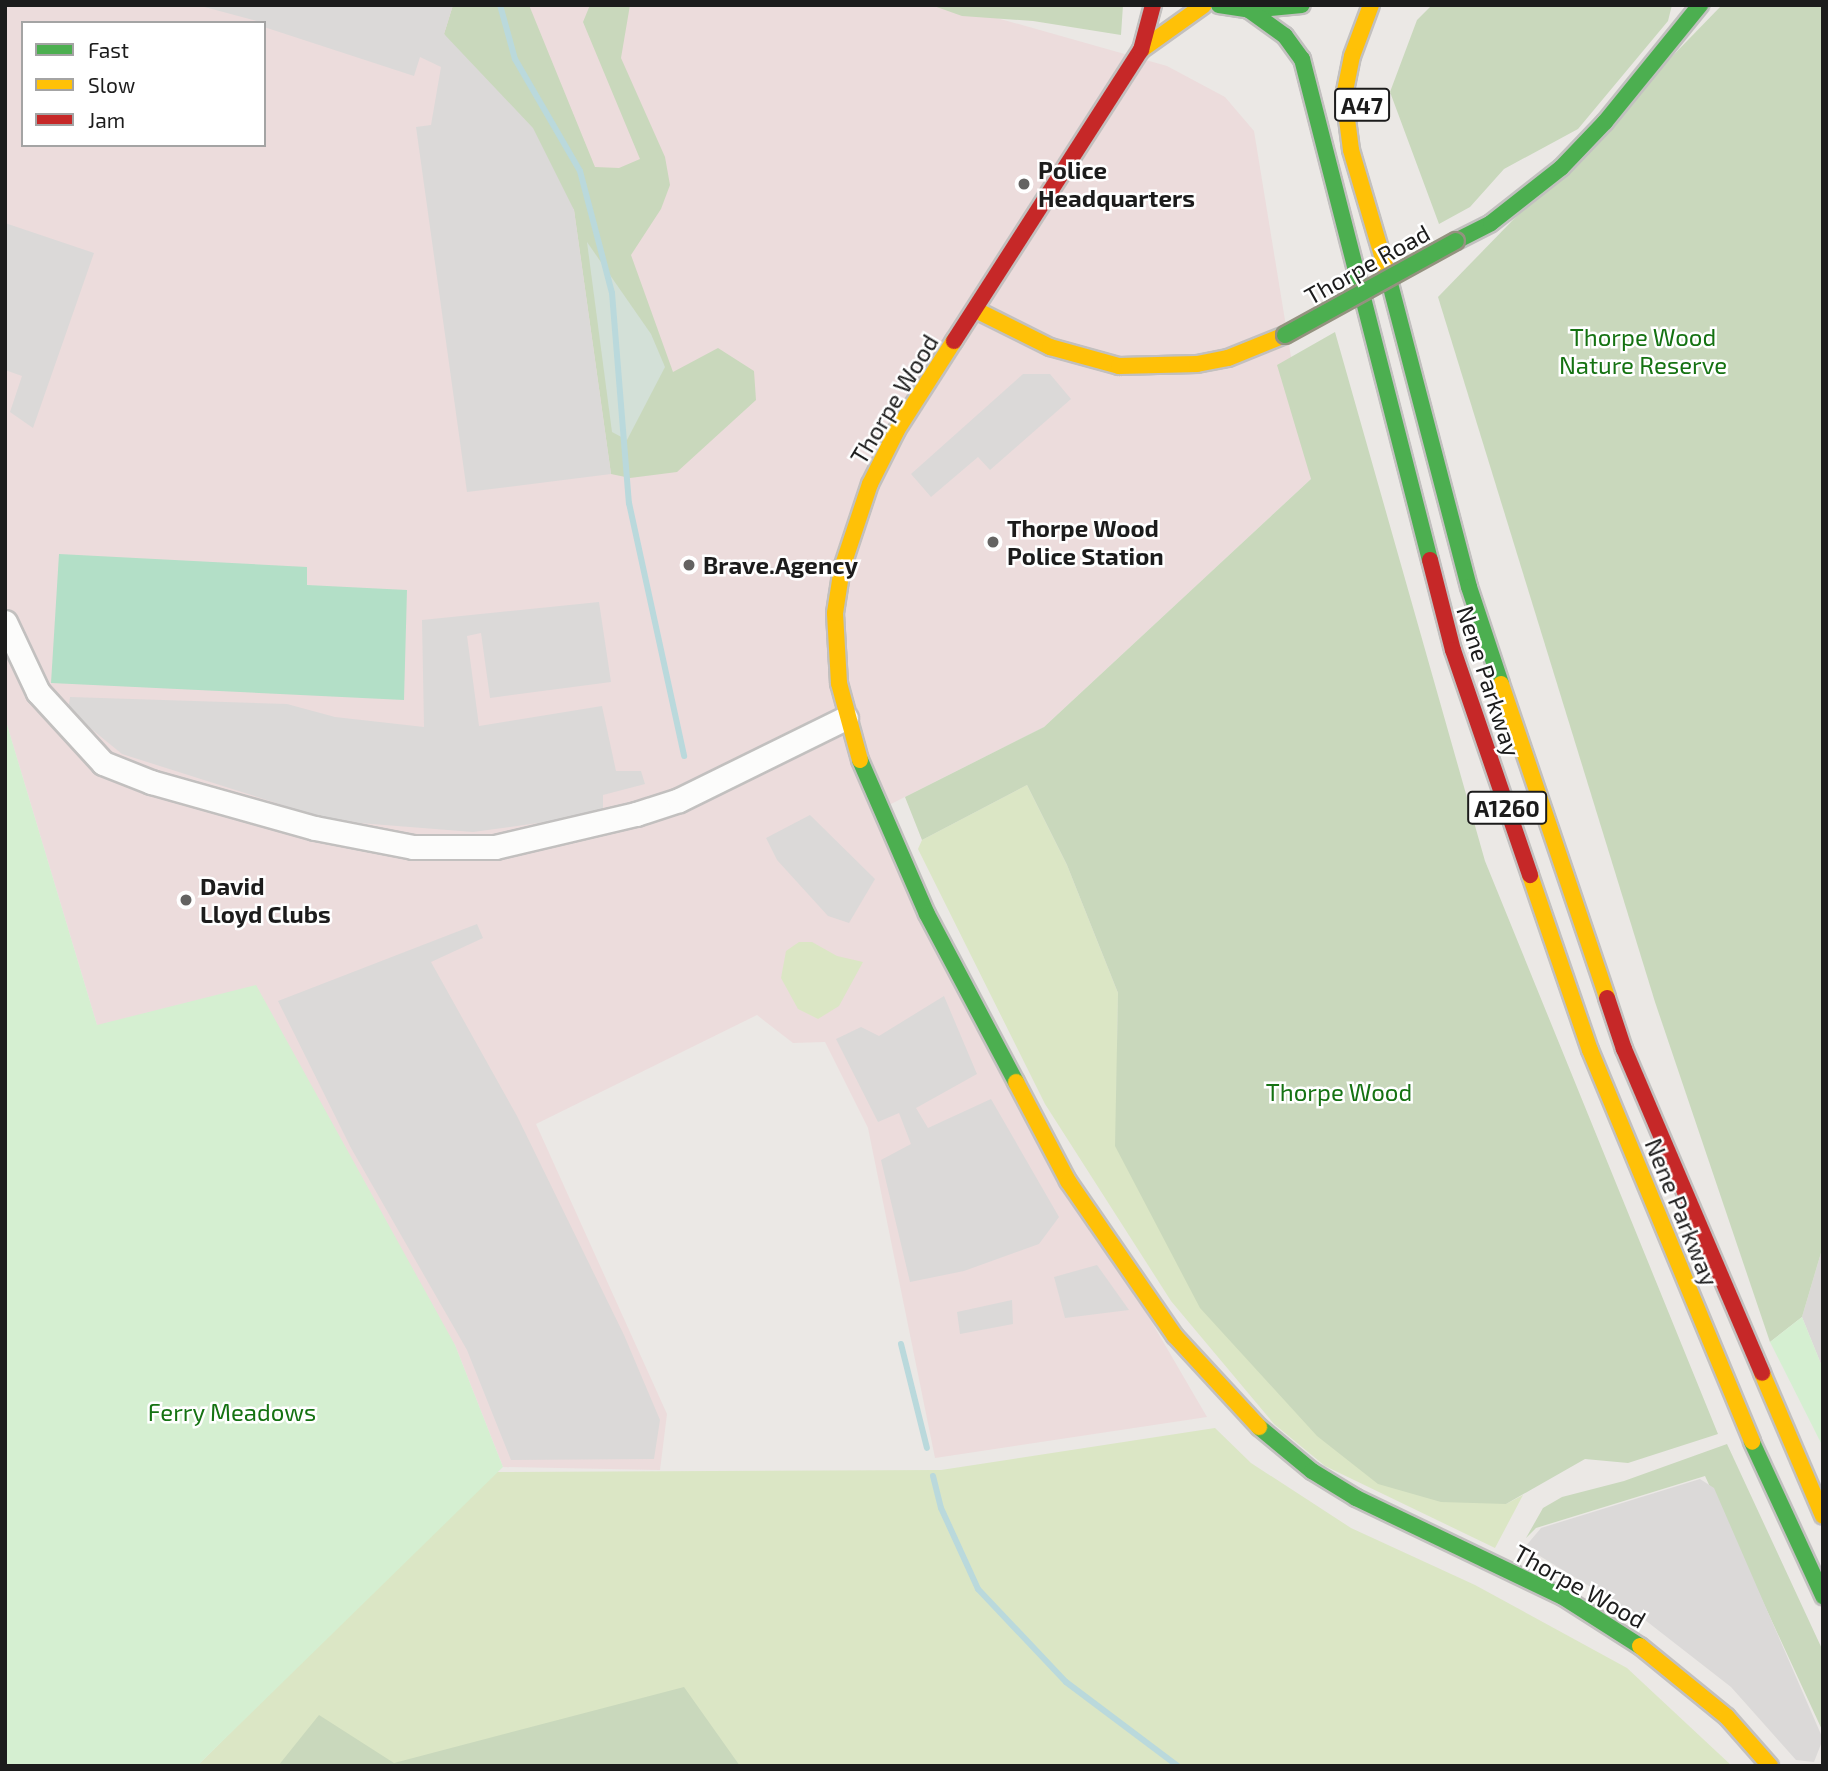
<!DOCTYPE html>
<html>
<head>
<meta charset="utf-8">
<style>
	body { margin:0 }
	#map { position:relative; width:1828px; height:1771px; overflow:hidden; background:#ebe8e5; font-family:"Exo 2",sans-serif }
	div>[style] { position:absolute }
	.residential>* { inset:0; background:#dad8d6 }
	.commercial>* { inset:0; background:#ecdcdc }
	.grass>* { inset:0; background:#dbe6c5 }
	.forest>* { inset:0; background:#c9d8bc }
	.wetland>* { inset:0; background:#d3e0d7 }
	.park>* { inset:0; background:#d5efd1 }
	.pitch>* { inset:0; background:#b3dfc7 }
	.parking>* { inset:0; background:#dbd9d8 }
	.stream>* { height:6px; margin:-3px; padding:0 3px; transform-origin:3px; border-radius:3px; background:#bad9dc }
	.roads { filter:drop-shadow(2px 0 #c2c0bf) drop-shadow(-2px 0 #c2c0bf) drop-shadow(0 2px #c2c0bf) drop-shadow(0 -2px #c2c0bf) }
	.street>* { height:23px; margin:-11.5px; padding:0 11.5px; transform-origin:11.5px; border-radius:11.5px; background:#fcfcfb }
	.fast>* { height:16px; margin:-8px; padding:0 8px; transform-origin:8px; border-radius:8px; background:#4caf50 }
	.slow>* { height:16px; margin:-8px; padding:0 8px; transform-origin:8px; border-radius:8px; background:#ffc107 }
	.jam>* { height:16px; margin:-8px; padding:0 8px; transform-origin:8px; border-radius:8px; background:#c62828 }
	.bridges { filter:drop-shadow(2px 0 #94927f) drop-shadow(-2px 0 #94927f) drop-shadow(0 2px #94927f) drop-shadow(0 -2px #94927f) }
	.fast-bridge>* { height:16px; margin:-8px; padding:0 8px; transform-origin:8px; border-radius:8px; background:#4caf50 }
	.dots>* { width:19px; height:19px; translate:-50% -50%; box-sizing:border-box; border:4px solid #fff; border-radius:50% }
	span { translate:-50% -50%; white-space:nowrap; text-align:center; line-height:1.15; -webkit-text-stroke:5px #fff; paint-order:stroke }
	.shield-label span { padding:2px 5px; background:#fff; border:2px solid; border-radius:5px; -webkit-text-stroke-width:0 }
	.shield-label { font-size:23px; color:#1c1c1c; font-weight:700 }
	.poi-label { font-size:24px; color:#1c1c1c; font-weight:700 }
	.left { translate:0 -50%; text-align:left }
	.street-label { font-size:24px; color:#1c1c1c }
	.park-label { font-size:24px; color:#157212 }
	.frame { position:absolute; inset:0; border:7px solid #1c1c1c; pointer-events:none }
	.legend { position:absolute; left:21px; top:21px; width:245px; height:126px; box-sizing:border-box; background:#fff; border:2px solid #a4a4a4; margin:0; padding:9px 12px; list-style:none; font-size:21px; color:#1c1c1c }
	.legend li { display:flex; align-items:center; gap:14px; height:35px }
	.legend b { width:35px; border:2px solid #a4a4a4 }
</style>
</head>
<body>
<div id="map">
	<div class="residential">
		<div style="clip-path:polygon(1823px 1246px,1823px 1369px,1802px 1317px)"></div>
	</div>
	<div class="commercial">
		<div style="clip-path:polygon(evenodd,5px 5px,951px 5px,1167px 66px,1225px 97px,1254px 131px,1311px 479px,1044px 727px,881px 809px,967px 1005px,1207px 1417px,935px 1458px,868px 1128px,825px 1042px,793px 1043px,757px 1015px,536px 1124px,667px 1414px,660px 1470px,503px 1467px,455px 1345px,97px 1025px,5px 718px,5px 5px,23px 23px,264px 23px,264px 145px,23px 145px,23px 23px)"></div>
	</div>
	<div class="grass">
		<div style="clip-path:polygon(1027px 785px,1067px 865px,1118px 993px,1116px 1146px,1506px 1504px,1523px 1495px,1495px 1548px,1325px 1466px,1274px 1424px,1171px 1301px,1045px 1104px,918px 849px,922px 840px)"></div>
		<div style="clip-path:polygon(799px 942px,812px 942px,837px 956px,863px 962px,839px 1006px,818px 1019px,798px 1009px,781px 978px,786px 951px)"></div>
		<div style="clip-path:polygon(1215px 1428px,1251px 1463px,1351px 1528px,1475px 1585px,1627px 1668px,1732px 1766px,197px 1766px,493px 1472px,941px 1470px)"></div>
	</div>
	<div class="forest">
		<div style="clip-path:polygon(453px 5px,529px 5px,595px 167px,619px 168px,640px 159px,583px 22px,590px 5px,630px 5px,621px 58px,665px 157px,670px 185px,661px 209px,631px 255px,673px 372px,718px 348px,754px 371px,756px 400px,677px 472px,630px 478px,611px 474px,574px 210px,444px 34px)"></div>
		<div style="clip-path:polygon(931px 5px,1123px 5px,1121px 35px,1033px 21px,962px 16px)"></div>
		<div style="clip-path:polygon(1432px 5px,1672px 5px,1668px 21px,1578px 129px,1504px 169px,1470px 207px,1439px 224px,1390px 92px,1417px 20px)"></div>
		<div style="clip-path:polygon(1722px 5px,1823px 5px,1823px 1246px,1802px 1317px,1770px 1342px,1655px 1002px,1438px 297px)"></div>
		<div style="clip-path:polygon(1335px 332px,1485px 861px,1718px 1434px,1628px 1463px,1585px 1459px,1506px 1504px,1441px 1502px,1378px 1484px,1317px 1436px,1200px 1308px,1115px 1146px,1118px 993px,1067px 865px,1027px 785px,922px 840px,905px 797px,1044px 727px,1311px 479px,1277px 365px)"></div>
		<div style="clip-path:polygon(1727px 1444px,1823px 1651px,1823px 1732px,1705px 1476px,1536px 1528px,1526px 1538px,1543px 1508px,1562px 1497px,1624px 1481px)"></div>
		<div style="clip-path:polygon(684px 1687px,740px 1766px,278px 1766px,319px 1715px,394px 1763px)"></div>
	</div>
	<div class="wetland">
		<div style="clip-path:polygon(587px 242px,651px 334px,665px 367px,627px 440px,612px 432px)"></div>
	</div>
	<div class="park">
		<div style="clip-path:polygon(5px 718px,97px 1025px,256px 985px,455px 1345px,503px 1467px,197px 1766px,5px 1766px)"></div>
		<div style="clip-path:polygon(1802px 1317px,1823px 1369px,1823px 1447px,1770px 1342px)"></div>
	</div>
	<div class="pitch">
		<div style="clip-path:polygon(59px 554px,307px 567px,307px 585px,407px 590px,404px 700px,51px 683px)"></div>
	</div>
	<div class="parking">
		<div style="clip-path:polygon(197px 5px,453px 5px,444px 34px,533px 128px,574px 210px,611px 474px,467px 492px,416px 127px,431px 125px,441px 67px,420px 57px,414px 76px,264px 27px,264px 23px)"></div>
		<div style="clip-path:polygon(5px 223px,94px 253px,33px 428px,10px 412px,22px 376px,5px 370px)"></div>
		<div style="clip-path:polygon(1023px 374px,1050px 374px,1071px 399px,990px 470px,978px 457px,931px 497px,911px 474px)"></div>
		<div style="clip-path:polygon(599px 602px,611px 682px,490px 698px,481px 633px,467px 636px,479px 726px,602px 706px,616px 771px,641px 771px,645px 784px,603px 795px,603px 814px,473px 832px,359px 823px,314px 815px,122px 754px,68px 710px,70px 697px,287px 704px,335px 717px,424px 727px,422px 620px)"></div>
		<div style="clip-path:polygon(810px 815px,875px 879px,849px 923px,828px 916px,777px 860px,766px 838px)"></div>
		<div style="clip-path:polygon(477px 924px,483px 938px,431px 962px,517px 1116px,624px 1335px,660px 1420px,654px 1459px,511px 1460px,467px 1350px,351px 1148px,278px 1001px)"></div>
		<div style="clip-path:polygon(944px 996px,977px 1074px,916px 1108px,928px 1128px,991px 1099px,1059px 1217px,1039px 1244px,964px 1271px,910px 1282px,881px 1160px,911px 1144px,899px 1113px,878px 1122px,836px 1039px,861px 1027px,879px 1036px)"></div>
		<div style="clip-path:polygon(1097px 1265px,1129px 1310px,1065px 1318px,1054px 1277px)"></div>
		<div style="clip-path:polygon(1012px 1300px,1013px 1324px,960px 1334px,957px 1312px)"></div>
		<div style="clip-path:polygon(1700px 1479px,1714px 1488px,1823px 1739px,1814px 1762px,1796px 1760px,1731px 1687px,1645px 1620px,1525px 1547px,1541px 1528px)"></div>
	</div>
	<div class="stream">
		<div style="left:500px;top:5px;width:56px;rotate:74.5deg"></div>
		<div style="left:515px;top:59px;width:129px;rotate:59.9deg"></div>
		<div style="left:580px;top:171px;width:126px;rotate:75.3deg"></div>
		<div style="left:612px;top:293px;width:211px;rotate:85.4deg"></div>
		<div style="left:629px;top:503px;width:259px;rotate:77.7deg"></div>
		<div style="left:901px;top:1344px;width:107px;rotate:76deg"></div>
		<div style="left:933px;top:1476px;width:33px;rotate:76deg"></div>
		<div style="left:941px;top:1508px;width:89px;rotate:65.4deg"></div>
		<div style="left:978px;top:1589px;width:128px;rotate:46.6deg"></div>
		<div style="left:1066px;top:1682px;width:140px;rotate:36.9deg"></div>
	</div>
	<div class="roads">
		<div class="street">
			<div style="left:5px;top:622px;width:77px;rotate:64.8deg"></div>
			<div style="left:38px;top:692px;width:96px;rotate:47.5deg"></div>
			<div style="left:103px;top:763px;width:52px;rotate:21.6deg"></div>
			<div style="left:151px;top:782px;width:170px;rotate:15.7deg"></div>
			<div style="left:315px;top:828px;width:100px;rotate:11deg"></div>
			<div style="left:413px;top:847px;width:82px"></div>
			<div style="left:495px;top:847px;width:145px;rotate:-13.2deg"></div>
			<div style="left:636px;top:814px;width:45px;rotate:-18deg"></div>
			<div style="left:679px;top:800px;width:186px;rotate:-26.2deg"></div>
		</div>
		<div class="fast">
			<div style="left:1219px;top:5px;width:30px;rotate:9deg"></div>
			<div style="left:1249px;top:10px;width:53px;rotate:-5.4deg"></div>
			<div style="left:1249px;top:10px;width:44px;rotate:35.8deg"></div>
			<div style="left:1285px;top:36px;width:29px;rotate:54deg"></div>
			<div style="left:1302px;top:59px;width:517px;rotate:75.67deg"></div>
			<div style="left:1456px;top:241px;width:39px;rotate:-27deg"></div>
			<div style="left:1491px;top:223px;width:89px;rotate:-38.2deg"></div>
			<div style="left:1561px;top:168px;width:64px;rotate:-46.3deg"></div>
			<div style="left:1605px;top:122px;width:151px;rotate:-50.9deg"></div>
			<div style="left:1388px;top:276px;width:321px;rotate:75.4deg"></div>
			<div style="left:1469px;top:587px;width:102px;rotate:71.7deg"></div>
			<div style="left:860px;top:760px;width:168px;rotate:66.5deg"></div>
			<div style="left:927px;top:914px;width:190px;rotate:62.1deg"></div>
			<div style="left:1259px;top:1427px;width:69px;rotate:39.7deg"></div>
			<div style="left:1312px;top:1471px;width:52px;rotate:31.5deg"></div>
			<div style="left:1356px;top:1498px;width:229px;rotate:25.6deg"></div>
			<div style="left:1563px;top:1597px;width:91px;rotate:32.5deg"></div>
			<div style="left:1752px;top:1442px;width:170px;rotate:65.2deg"></div>
		</div>
		<div class="slow">
			<div style="left:1371px;top:5px;width:54px;rotate:110.4deg"></div>
			<div style="left:1352px;top:56px;width:41px;rotate:101.3deg"></div>
			<div style="left:1344px;top:96px;width:54px;rotate:82.6deg"></div>
			<div style="left:1351px;top:150px;width:131px;rotate:73.6deg"></div>
			<div style="left:1141px;top:50px;width:77px;rotate:-35.5deg"></div>
			<div style="left:976px;top:310px;width:83px;rotate:26.6deg"></div>
			<div style="left:1050px;top:347px;width:72px;rotate:15.4deg"></div>
			<div style="left:1119px;top:366px;width:78px;rotate:-1.5deg"></div>
			<div style="left:1197px;top:364px;width:32px;rotate:-11deg"></div>
			<div style="left:1228px;top:358px;width:61px;rotate:-22deg"></div>
			<div style="left:1501px;top:684px;width:331px;rotate:71.3deg"></div>
			<div style="left:860px;top:760px;width:80px;rotate:-105.3deg"></div>
			<div style="left:839px;top:683px;width:70px;rotate:-93.3deg"></div>
			<div style="left:835px;top:613px;width:46px;rotate:-81.2deg"></div>
			<div style="left:842px;top:568px;width:89px;rotate:-71.6deg"></div>
			<div style="left:870px;top:484px;width:60px;rotate:-63.4deg"></div>
			<div style="left:897px;top:430px;width:106px;rotate:-57.4deg"></div>
			<div style="left:1530px;top:875px;width:185px;rotate:71.1deg"></div>
			<div style="left:1590px;top:1050px;width:424px;rotate:67.5deg"></div>
			<div style="left:1016px;top:1082px;width:112px;rotate:62.3deg"></div>
			<div style="left:1068px;top:1181px;width:188px;rotate:55.4deg"></div>
			<div style="left:1175px;top:1336px;width:124px;rotate:47.3deg"></div>
			<div style="left:1762px;top:1373px;width:155px;rotate:66.9deg"></div>
			<div style="left:1640px;top:1646px;width:112px;rotate:39.2deg"></div>
			<div style="left:1727px;top:1717px;width:65px;rotate:48.7deg"></div>
		</div>
		<div class="jam">
			<div style="left:954px;top:341px;width:346px;rotate:-57.3deg"></div>
			<div style="left:1141px;top:50px;width:47px;rotate:-75.1deg"></div>
			<div style="left:1430px;top:560px;width:93px;rotate:75.7deg"></div>
			<div style="left:1453px;top:650px;width:238px;rotate:71.1deg"></div>
			<div style="left:1607px;top:998px;width:54px;rotate:71.6deg"></div>
			<div style="left:1624px;top:1049px;width:352px;rotate:66.9deg"></div>
		</div>
	</div>
	<div class="bridges">
		<div class="fast-bridge">
			<div style="left:1285px;top:335px;width:195px;rotate:-28.8deg"></div>
		</div>
	</div>
	<div class="dots">
		<div style="left:1024px;top:184px;background:#646362"></div>
		<div style="left:993px;top:542px;background:#646362"></div>
		<div style="left:689px;top:565px;background:#646362"></div>
		<div style="left:186px;top:900px;background:#646362"></div>
	</div>
	<div class="shield-label">
		<span style="left:1362px;top:105px">A47</span>
		<span style="left:1507px;top:808px">A1260</span>
	</div>
	<div class="poi-label">
		<span class="left" style="left:1038px;top:184px">Police<br>Headquarters</span>
		<span class="left" style="left:1007px;top:542px">Thorpe Wood<br>Police Station</span>
		<span class="left" style="left:703px;top:565px">Brave.Agency</span>
		<span class="left" style="left:200px;top:900px">David<br>Lloyd Clubs</span>
	</div>
	<div class="street-label">
		<span style="left:1367px;top:264px;rotate:-29deg">Thorpe Road</span>
		<span style="left:894px;top:399px;rotate:-59deg">Thorpe Wood</span>
		<span style="left:1489px;top:681px;rotate:72deg">Nene Parkway</span>
		<span style="left:1682px;top:1212px;rotate:68deg">Nene Parkway</span>
		<span style="left:1580px;top:1586px;rotate:29deg">Thorpe Wood</span>
	</div>
	<div class="park-label">
		<span style="left:1643px;top:351px">Thorpe Wood<br>Nature Reserve</span>
		<span style="left:1339px;top:1092px">Thorpe Wood</span>
		<span style="left:232px;top:1412px">Ferry Meadows</span>
	</div>
	<div class="frame"></div>
	<ul class="legend">
	<li><b style="height:9px;background:#4caf50"></b>Fast</li>
	<li><b style="height:9px;background:#ffc107"></b>Slow</li>
	<li><b style="height:9px;background:#c62828"></b>Jam</li>
	</ul>
</div>
</body>
</html>
